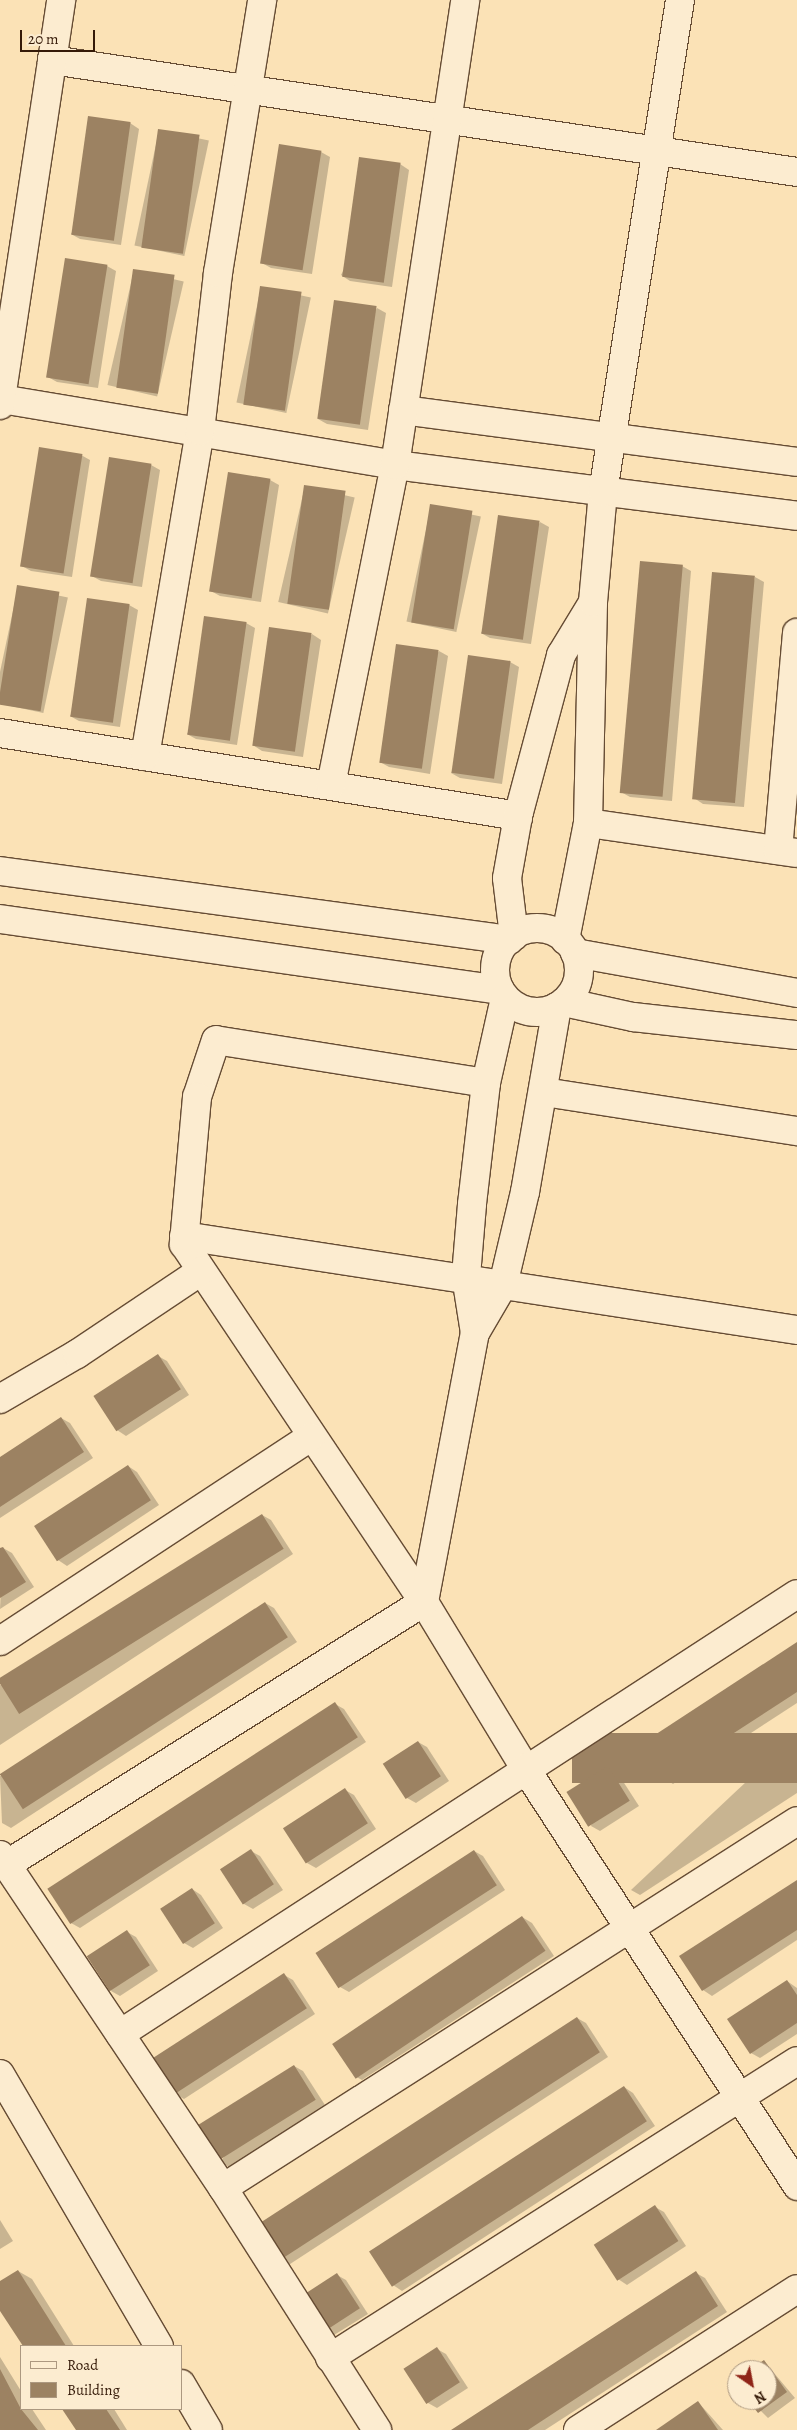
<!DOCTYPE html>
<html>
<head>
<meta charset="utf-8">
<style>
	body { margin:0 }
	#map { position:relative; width:797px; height:2430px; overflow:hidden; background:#fbe2b6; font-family:Alegreya,serif }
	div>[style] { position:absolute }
	.shadow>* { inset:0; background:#0003; transform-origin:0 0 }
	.building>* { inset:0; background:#9c8262; transform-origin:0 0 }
	.roads { filter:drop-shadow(1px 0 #664c34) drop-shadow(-1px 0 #664c34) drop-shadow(0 1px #664c34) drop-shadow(0 -1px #664c34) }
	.minor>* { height:28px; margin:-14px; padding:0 14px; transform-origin:14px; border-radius:14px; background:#fcecd0 }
	.minor>.ring { margin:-14px; padding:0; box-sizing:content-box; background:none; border:28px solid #fcecd0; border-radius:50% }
	span { translate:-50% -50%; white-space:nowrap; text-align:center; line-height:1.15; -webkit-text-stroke:4px #fcecd0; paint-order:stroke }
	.legend { position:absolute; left:20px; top:2345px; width:162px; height:65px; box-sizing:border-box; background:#fcecd0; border:1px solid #ac9880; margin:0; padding:6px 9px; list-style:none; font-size:15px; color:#351a08 }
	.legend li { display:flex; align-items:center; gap:10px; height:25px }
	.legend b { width:25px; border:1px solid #ac9880 }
	.north { position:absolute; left:727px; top:2360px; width:50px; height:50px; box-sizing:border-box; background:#fcecd0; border:1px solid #ac9880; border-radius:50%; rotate:147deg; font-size:14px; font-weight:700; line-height:20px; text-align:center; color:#351a08 }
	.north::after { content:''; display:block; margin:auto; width:18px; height:22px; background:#8f2418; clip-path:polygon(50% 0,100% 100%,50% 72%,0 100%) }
	.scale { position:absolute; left:20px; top:30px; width:75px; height:22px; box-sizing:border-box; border:2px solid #351a08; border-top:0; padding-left:6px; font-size:15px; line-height:18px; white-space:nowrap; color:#351a08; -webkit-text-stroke:4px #fcecd0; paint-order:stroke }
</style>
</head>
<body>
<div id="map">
	<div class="shadow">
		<div style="clip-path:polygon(130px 123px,139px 129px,121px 245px,80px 239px,71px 234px)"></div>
		<div style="left:159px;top:130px;width:51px;height:118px;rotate:12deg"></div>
		<div style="clip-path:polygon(321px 152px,330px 157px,312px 274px,271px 268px,262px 263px)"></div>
		<div style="clip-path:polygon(400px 164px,409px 170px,392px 287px,350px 281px,341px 275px)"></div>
		<div style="clip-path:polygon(107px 266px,116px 271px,98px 388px,57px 382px,48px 377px)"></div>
		<div style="left:134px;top:270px;width:51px;height:118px;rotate:13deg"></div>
		<div style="left:261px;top:287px;width:51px;height:118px;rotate:12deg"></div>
		<div style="clip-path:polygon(377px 308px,386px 313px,368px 430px,327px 424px,318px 419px)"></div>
		<div style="clip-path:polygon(81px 455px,90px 460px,72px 577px,31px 571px,22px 566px)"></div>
		<div style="clip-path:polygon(151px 465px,160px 470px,142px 587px,101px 581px,92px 576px)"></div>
		<div style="clip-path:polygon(270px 480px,279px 485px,261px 602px,220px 596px,211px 591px)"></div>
		<div style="left:305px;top:486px;width:51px;height:119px;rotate:13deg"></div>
		<div style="left:431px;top:506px;width:51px;height:118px;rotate:12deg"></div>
		<div style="clip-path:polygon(540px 522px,549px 527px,531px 644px,490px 638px,481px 633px)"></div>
		<div style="clip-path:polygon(682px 566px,691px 571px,672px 801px,630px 797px,621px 792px)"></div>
		<div style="clip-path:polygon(755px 577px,764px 582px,744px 807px,703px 804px,694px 798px)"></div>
		<div style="left:18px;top:587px;width:51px;height:118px;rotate:12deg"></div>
		<div style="clip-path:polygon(129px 605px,138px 610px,120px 727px,79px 721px,70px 716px)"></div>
		<div style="clip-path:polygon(246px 623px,255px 628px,237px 745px,196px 739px,187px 734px)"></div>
		<div style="clip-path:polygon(312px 634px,321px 640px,303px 757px,262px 751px,253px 745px)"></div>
		<div style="clip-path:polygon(439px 651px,448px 656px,430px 774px,389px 767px,380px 762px)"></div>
		<div style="clip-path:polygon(510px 662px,519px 667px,502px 784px,460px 778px,451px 773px)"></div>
		<div style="clip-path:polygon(158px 1356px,167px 1361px,189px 1395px,126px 1436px,117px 1430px,95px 1396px)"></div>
		<div style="clip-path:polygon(61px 1418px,70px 1423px,93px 1458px,0 1518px,0 1458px)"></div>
		<div style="clip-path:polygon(128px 1466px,137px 1472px,159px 1505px,67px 1566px,58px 1560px,36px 1526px)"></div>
		<div style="clip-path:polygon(262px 1515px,271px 1520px,293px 1554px,0 1745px,0 1685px)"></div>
		<div style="clip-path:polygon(3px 1548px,12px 1553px,34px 1587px,0 1609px)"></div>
		<div style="clip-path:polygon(265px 1603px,274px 1608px,297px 1642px,11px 1828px,2px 1823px,0 1776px)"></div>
		<div style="clip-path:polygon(797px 1644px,797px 1703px,673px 1784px,664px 1778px,642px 1745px)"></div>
		<div style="clip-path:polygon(335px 1704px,344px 1709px,366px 1742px,80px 1928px,71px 1923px,49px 1890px)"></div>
		<div style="clip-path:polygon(797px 1734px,797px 1793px,640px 1895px,631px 1890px)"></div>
		<div style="clip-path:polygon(418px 1742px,427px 1747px,449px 1781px,416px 1803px,407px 1798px)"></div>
		<div style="clip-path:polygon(608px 1767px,617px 1772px,639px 1806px,600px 1831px,591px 1826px)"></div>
		<div style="clip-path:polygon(345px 1790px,354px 1795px,376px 1829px,316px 1868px,307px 1863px)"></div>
		<div style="clip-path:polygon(251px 1851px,260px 1856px,283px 1890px,253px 1909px,244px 1904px)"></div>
		<div style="clip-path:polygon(474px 1851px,483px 1856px,505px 1890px,349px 1992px,340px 1987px)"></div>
		<div style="clip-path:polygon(797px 1881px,797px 1940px,712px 1996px,703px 1990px)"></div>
		<div style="clip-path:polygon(192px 1889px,201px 1895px,223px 1928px,193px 1948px,184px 1943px)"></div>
		<div style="clip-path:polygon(522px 1917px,532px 1923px,554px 1956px,362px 2080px,353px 2075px)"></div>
		<div style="clip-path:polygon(127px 1932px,136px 1937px,158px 1971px,120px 1996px,111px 1991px)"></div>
		<div style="clip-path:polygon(284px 1975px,293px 1980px,315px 2014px,184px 2099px,175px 2094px)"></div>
		<div style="clip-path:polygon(787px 1981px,797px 1988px,797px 2034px,760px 2058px,751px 2053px)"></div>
		<div style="clip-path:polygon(577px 2018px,586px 2023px,608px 2057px,287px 2266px,278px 2261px)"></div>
		<div style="clip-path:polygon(294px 2066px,303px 2071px,325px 2105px,229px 2167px,220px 2162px)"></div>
		<div style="clip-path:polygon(624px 2087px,633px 2093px,655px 2126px,402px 2291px,393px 2285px)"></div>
		<div style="clip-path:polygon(655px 2207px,664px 2212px,686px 2246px,627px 2285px,618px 2279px)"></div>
		<div style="clip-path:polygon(0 2220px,13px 2241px,0 2249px)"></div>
		<div style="clip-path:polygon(18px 2271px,32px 2279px,74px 2346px,24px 2346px,0 2309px,0 2283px)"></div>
		<div style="clip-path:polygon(696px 2273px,705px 2278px,727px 2312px,545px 2430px,454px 2430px)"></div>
		<div style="clip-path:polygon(337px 2275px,346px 2280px,368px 2314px,334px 2335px,325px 2330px)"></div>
		<div style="clip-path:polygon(437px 2349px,446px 2354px,468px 2388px,437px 2408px,428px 2403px)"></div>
		<div style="clip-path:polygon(0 2357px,21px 2391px,21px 2409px,32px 2409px,46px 2430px,0 2430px)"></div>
		<div style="clip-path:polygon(764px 2361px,795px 2398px,768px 2418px,750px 2400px,767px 2400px,767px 2370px,751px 2370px)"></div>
		<div style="clip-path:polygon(698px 2402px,723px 2430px,658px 2430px)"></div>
		<div style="clip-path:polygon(64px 2409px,114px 2409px,127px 2430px,77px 2430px)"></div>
	</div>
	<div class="building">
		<div style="left:88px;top:116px;width:43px;height:120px;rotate:8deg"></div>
		<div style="left:158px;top:129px;width:42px;height:120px;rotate:8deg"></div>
		<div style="left:279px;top:144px;width:43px;height:121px;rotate:9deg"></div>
		<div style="left:359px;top:157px;width:42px;height:121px;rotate:8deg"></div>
		<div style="left:65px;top:258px;width:43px;height:121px;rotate:9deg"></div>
		<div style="left:133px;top:269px;width:42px;height:120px;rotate:8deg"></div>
		<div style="left:260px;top:286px;width:42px;height:120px;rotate:8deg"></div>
		<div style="left:334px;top:300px;width:43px;height:120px;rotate:8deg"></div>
		<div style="left:39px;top:447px;width:44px;height:121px;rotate:9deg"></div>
		<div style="left:109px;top:457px;width:43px;height:121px;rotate:9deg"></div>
		<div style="left:228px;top:472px;width:43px;height:121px;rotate:9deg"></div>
		<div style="left:304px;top:485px;width:42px;height:120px;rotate:8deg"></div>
		<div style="left:430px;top:504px;width:43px;height:120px;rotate:9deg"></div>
		<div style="left:498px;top:515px;width:42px;height:120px;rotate:8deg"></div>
		<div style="left:640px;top:561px;width:43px;height:233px;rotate:5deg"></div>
		<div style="left:712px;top:572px;width:43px;height:228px;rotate:5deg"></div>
		<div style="left:17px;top:585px;width:43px;height:121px;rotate:9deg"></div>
		<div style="left:87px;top:598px;width:43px;height:120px;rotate:8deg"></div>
		<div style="left:204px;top:616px;width:43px;height:120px;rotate:8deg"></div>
		<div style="left:269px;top:627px;width:43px;height:120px;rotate:8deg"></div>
		<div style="left:396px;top:644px;width:43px;height:120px;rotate:8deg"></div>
		<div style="left:468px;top:655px;width:43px;height:119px;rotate:8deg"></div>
		<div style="left:158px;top:1354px;width:42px;height:77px;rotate:57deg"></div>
		<div style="clip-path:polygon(61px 1417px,84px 1452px,0 1507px,0 1457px)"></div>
		<div style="left:128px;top:1465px;width:42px;height:112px;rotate:57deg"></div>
		<div style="left:262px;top:1514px;width:41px;height:312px;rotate:58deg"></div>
		<div style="clip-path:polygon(3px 1547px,26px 1582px,0 1598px,0 1548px)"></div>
		<div style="left:265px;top:1602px;width:42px;height:316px;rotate:57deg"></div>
		<div style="clip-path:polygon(797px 1642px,797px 1692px,663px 1779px,641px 1744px)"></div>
		<div style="left:335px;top:1702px;width:42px;height:343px;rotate:57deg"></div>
		<div style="left:797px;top:1733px;width:50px;height:225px;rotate:90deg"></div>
		<div style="left:418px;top:1741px;width:42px;height:42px;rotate:57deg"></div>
		<div style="left:608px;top:1766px;width:41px;height:49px;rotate:58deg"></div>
		<div style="left:345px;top:1788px;width:42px;height:74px;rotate:57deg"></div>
		<div style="left:251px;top:1849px;width:42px;height:37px;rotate:57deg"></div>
		<div style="left:474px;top:1850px;width:42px;height:189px;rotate:57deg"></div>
		<div style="clip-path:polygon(797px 1880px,797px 1930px,702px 1991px,679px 1956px)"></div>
		<div style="left:192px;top:1888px;width:42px;height:38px;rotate:57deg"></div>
		<div style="left:522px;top:1916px;width:42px;height:229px;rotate:56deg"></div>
		<div style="left:127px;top:1930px;width:42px;height:48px;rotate:57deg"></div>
		<div style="left:284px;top:1973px;width:42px;height:159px;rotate:57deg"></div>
		<div style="clip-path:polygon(787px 1980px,797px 1995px,797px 2023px,750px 2054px,727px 2019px)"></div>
		<div style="left:577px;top:2017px;width:42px;height:385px;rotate:57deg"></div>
		<div style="left:294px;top:2065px;width:41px;height:116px;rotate:58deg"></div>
		<div style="left:624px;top:2086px;width:42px;height:304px;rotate:57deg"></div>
		<div style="left:655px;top:2205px;width:43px;height:73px;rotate:57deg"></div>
		<div style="clip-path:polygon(18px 2270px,66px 2346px,23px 2346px,0 2311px,0 2281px)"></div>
		<div style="clip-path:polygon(696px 2271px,718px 2306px,595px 2386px,528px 2430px,451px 2430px)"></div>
		<div style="left:337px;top:2273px;width:42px;height:43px;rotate:57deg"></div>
		<div style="left:437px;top:2347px;width:42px;height:40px;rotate:57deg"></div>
		<div style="clip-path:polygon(764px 2360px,787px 2392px,758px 2413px,748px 2400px,767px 2400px,767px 2370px,749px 2370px)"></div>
		<div style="clip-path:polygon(0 2369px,21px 2409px,38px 2430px,0 2430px)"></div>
		<div style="clip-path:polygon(698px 2401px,718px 2430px,656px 2430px,669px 2421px)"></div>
		<div style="clip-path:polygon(62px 2409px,106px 2409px,120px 2430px,76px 2430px)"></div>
	</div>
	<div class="roads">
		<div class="minor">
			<div style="left:52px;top:60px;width:753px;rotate:8.55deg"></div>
			<div style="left:1px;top:399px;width:399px;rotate:9.5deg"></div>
			<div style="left:395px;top:465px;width:405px;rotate:7.2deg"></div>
			<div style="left:0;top:405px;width:410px;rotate:-81.4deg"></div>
			<div style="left:403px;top:410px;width:397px;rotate:7.5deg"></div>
			<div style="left:0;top:733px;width:525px;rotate:9.1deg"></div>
			<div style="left:145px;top:756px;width:330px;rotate:-80.4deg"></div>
			<div style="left:200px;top:431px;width:159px;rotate:-83.5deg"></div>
			<div style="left:218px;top:273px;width:277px;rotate:-80.8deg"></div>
			<div style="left:331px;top:785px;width:326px;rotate:-78.7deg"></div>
			<div style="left:395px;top:465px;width:470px;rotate:-81.4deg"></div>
			<div style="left:588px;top:823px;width:210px;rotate:8.2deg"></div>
			<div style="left:778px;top:850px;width:218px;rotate:-85deg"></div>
			<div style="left:0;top:871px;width:514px;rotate:7.72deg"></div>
			<div style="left:0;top:919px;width:505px;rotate:8.08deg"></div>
			<div class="ring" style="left:495px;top:928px;width:56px;height:56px"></div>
			<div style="left:514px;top:936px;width:58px;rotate:-96.9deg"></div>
			<div style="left:507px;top:878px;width:63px;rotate:-79.9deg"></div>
			<div style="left:518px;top:816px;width:167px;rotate:-75deg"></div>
			<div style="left:561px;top:655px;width:60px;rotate:-58.7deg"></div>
			<div style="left:565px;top:940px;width:119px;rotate:-78.9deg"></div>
			<div style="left:588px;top:823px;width:221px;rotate:-88.7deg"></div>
			<div style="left:593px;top:602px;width:110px;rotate:-84.8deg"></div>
			<div style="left:603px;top:492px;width:498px;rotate:-81.1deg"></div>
			<div style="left:575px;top:953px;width:226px;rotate:10.2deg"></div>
			<div style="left:564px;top:1002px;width:71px;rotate:12.3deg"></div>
			<div style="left:633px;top:1017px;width:165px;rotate:6.3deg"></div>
			<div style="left:486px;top:1083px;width:273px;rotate:-171deg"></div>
			<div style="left:216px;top:1040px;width:60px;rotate:108.4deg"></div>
			<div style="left:197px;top:1097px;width:148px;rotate:95.1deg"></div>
			<div style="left:184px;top:1244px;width:431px;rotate:56.2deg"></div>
			<div style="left:424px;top:1602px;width:194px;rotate:58.7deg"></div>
			<div style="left:525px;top:1768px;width:499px;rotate:56.9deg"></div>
			<div style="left:544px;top:1092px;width:256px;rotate:8.8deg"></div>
			<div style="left:184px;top:1236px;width:620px;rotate:8.72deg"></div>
			<div style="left:475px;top:1333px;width:58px;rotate:-99deg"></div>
			<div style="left:466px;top:1276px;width:72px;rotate:-85.2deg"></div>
			<div style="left:472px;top:1204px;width:122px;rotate:-83.4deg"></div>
			<div style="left:486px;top:1083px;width:87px;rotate:-77.4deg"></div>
			<div style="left:0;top:1399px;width:89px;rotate:-30.3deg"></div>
			<div style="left:77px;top:1354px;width:149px;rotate:-33.8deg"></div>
			<div style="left:0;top:1641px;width:371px;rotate:-33.3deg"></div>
			<div style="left:0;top:1855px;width:401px;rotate:56.2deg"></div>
			<div style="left:223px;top:2188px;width:287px;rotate:57.5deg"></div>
			<div style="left:6px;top:1865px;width:494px;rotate:-32.2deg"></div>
			<div style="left:424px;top:1602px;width:274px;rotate:-79.3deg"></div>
			<div style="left:475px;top:1333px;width:56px;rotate:-59.7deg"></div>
			<div style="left:503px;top:1285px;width:96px;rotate:-76.7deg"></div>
			<div style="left:525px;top:1192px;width:188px;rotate:-80.2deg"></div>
			<div style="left:120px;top:2034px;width:807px;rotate:-33.02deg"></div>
			<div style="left:0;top:2074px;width:315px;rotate:59.7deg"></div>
			<div style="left:223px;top:2188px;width:681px;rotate:-32.59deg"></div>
			<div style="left:330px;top:2358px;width:553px;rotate:-32.46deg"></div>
			<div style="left:181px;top:2384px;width:53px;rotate:59.6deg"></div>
			<div style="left:578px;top:2430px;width:260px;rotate:-32.8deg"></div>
		</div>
	</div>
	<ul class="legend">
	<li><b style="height:6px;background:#fcecd0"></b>Road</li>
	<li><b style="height:14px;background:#9c8262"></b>Building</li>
	</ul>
	<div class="north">N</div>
	<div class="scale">20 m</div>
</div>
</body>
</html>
